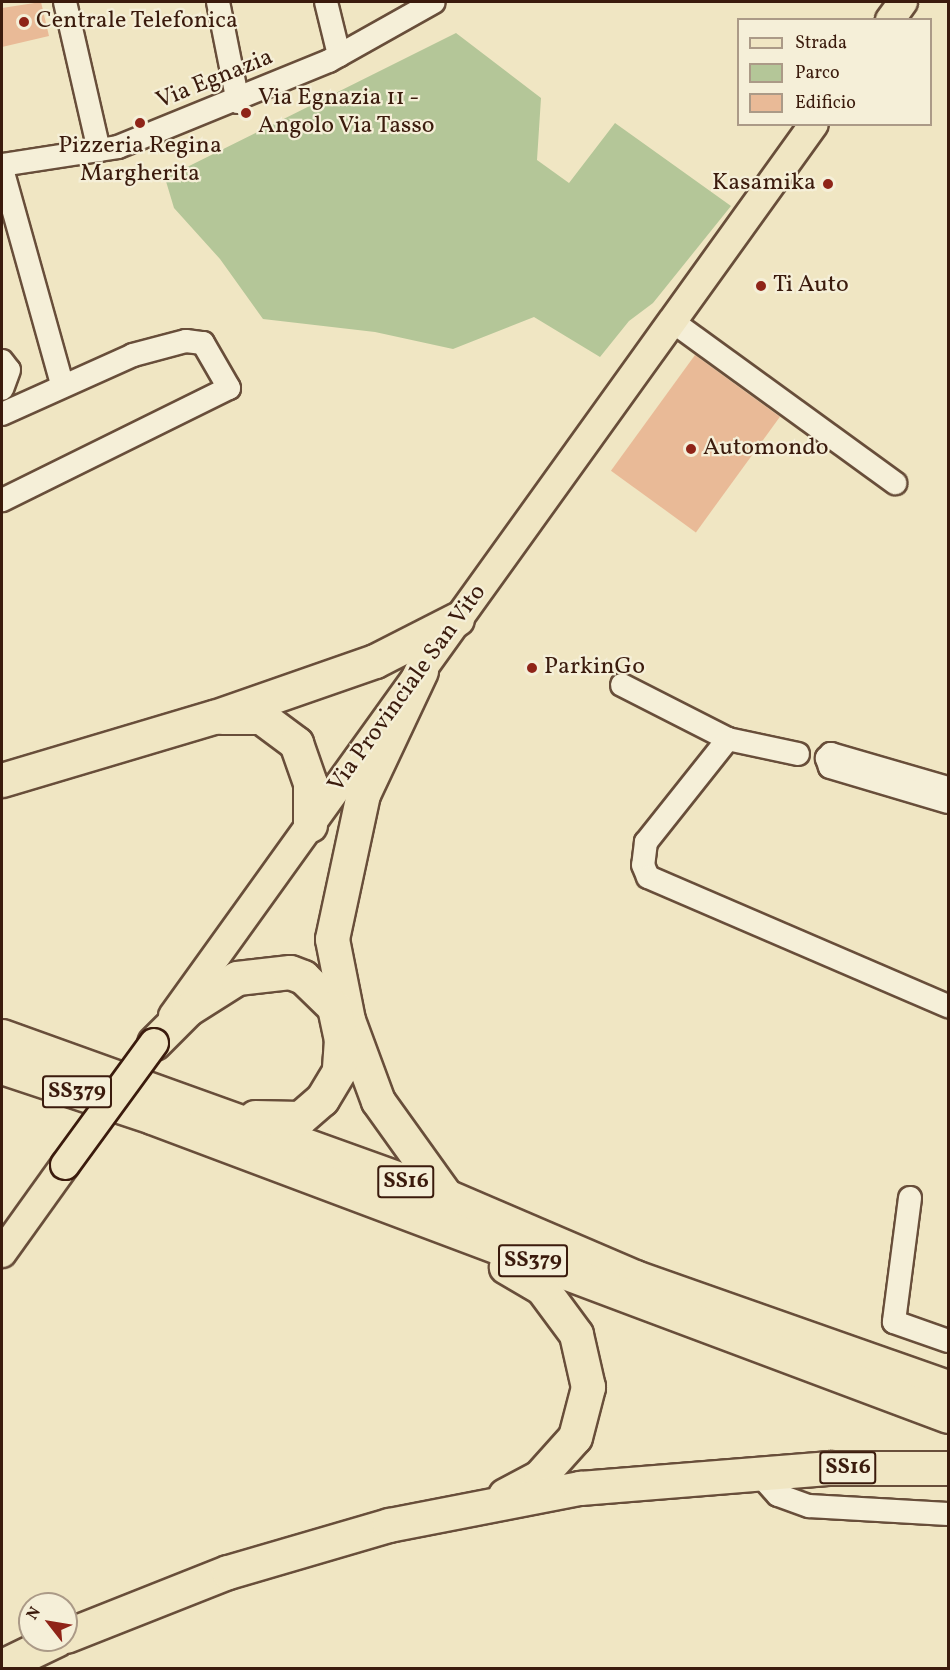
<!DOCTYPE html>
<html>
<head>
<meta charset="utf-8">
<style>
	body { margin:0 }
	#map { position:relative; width:950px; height:1670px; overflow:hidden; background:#f0e6c3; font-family:Vollkorn,serif }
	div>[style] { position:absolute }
	.green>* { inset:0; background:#b4c698 }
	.building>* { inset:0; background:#e9ba97; transform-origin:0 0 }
	.roads { filter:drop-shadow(2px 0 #684e3a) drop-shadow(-2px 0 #684e3a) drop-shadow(0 2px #684e3a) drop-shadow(0 -2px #684e3a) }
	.minor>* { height:22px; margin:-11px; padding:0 11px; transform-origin:11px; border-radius:11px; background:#f5efd8 }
	.major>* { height:28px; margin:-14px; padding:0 14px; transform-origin:14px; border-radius:14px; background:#f0e6c3 }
	.highway>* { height:33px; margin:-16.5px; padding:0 16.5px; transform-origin:16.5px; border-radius:16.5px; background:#f0e6c3 }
	.bridges { filter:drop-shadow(2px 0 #3b1b0d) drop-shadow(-2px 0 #3b1b0d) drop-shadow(0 2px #3b1b0d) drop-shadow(0 -2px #3b1b0d) }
	.major-bridge>* { height:28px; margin:-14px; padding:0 14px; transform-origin:14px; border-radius:14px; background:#f0e6c3 }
	.dots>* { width:16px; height:16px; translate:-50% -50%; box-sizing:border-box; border:3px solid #f5efd8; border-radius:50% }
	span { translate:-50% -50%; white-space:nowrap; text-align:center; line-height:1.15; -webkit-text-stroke:4.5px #f5efd8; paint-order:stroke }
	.shield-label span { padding:2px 4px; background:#f5efd8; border:2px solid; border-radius:4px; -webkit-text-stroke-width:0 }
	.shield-label { font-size:22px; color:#3b1b0d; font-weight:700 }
	.poi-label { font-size:24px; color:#3b1b0d }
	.left { translate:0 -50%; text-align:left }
	.right { translate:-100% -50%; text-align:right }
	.street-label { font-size:24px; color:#3b1b0d }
	.frame { position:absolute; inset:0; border:3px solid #3b1b0d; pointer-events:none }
	.legend { position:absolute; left:737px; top:18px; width:195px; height:108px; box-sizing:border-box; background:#f5efd8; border:2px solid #ab9a87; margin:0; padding:8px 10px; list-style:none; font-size:18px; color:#3b1b0d }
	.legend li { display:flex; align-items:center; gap:12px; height:30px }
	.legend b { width:30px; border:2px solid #ab9a87 }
	.north { position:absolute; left:18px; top:1592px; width:60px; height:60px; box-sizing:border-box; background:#f5efd8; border:2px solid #ab9a87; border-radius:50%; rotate:301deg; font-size:16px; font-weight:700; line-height:24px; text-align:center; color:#3b1b0d }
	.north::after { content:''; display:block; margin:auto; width:21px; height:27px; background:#8f2418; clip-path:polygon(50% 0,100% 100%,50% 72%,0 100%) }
</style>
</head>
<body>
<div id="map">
	<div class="green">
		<div style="clip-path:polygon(456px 33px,541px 98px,537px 160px,569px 183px,615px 123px,731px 206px,653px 303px,629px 321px,600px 357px,534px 317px,453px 349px,375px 332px,263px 319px,220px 259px,174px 208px,165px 178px)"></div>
	</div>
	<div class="building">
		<div style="clip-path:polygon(41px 2px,49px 36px,2px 47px,2px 8px)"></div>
		<div style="left:695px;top:355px;width:105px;height:143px;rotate:36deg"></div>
	</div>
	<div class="roads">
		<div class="minor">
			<div style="left:65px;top:2px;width:152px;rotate:77.1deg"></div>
			<div style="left:218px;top:2px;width:102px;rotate:78.7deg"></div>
			<div style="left:326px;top:2px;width:55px;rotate:76.2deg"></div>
			<div style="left:2px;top:165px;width:117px;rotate:-8.8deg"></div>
			<div style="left:118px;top:147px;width:228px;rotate:-22.2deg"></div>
			<div style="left:329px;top:61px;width:120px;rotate:-29.3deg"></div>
			<div style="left:2px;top:169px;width:223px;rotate:74.4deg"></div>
			<div style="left:672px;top:321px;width:276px;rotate:36deg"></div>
			<div style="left:2px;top:361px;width:11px;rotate:52deg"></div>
			<div style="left:9px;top:370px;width:20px;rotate:110deg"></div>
			<div style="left:2px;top:414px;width:144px;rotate:-24.2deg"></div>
			<div style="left:133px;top:355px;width:55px;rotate:-14.8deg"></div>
			<div style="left:186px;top:341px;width:17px;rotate:7deg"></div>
			<div style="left:203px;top:343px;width:52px;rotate:60deg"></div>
			<div style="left:229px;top:388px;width:253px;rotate:153.7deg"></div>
			<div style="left:622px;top:685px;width:119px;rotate:27deg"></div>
			<div style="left:798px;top:754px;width:72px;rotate:-167.9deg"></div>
			<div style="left:728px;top:739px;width:132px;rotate:128.5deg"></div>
			<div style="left:646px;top:842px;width:23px;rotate:97deg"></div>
			<div style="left:643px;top:865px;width:13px;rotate:67deg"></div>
			<div style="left:648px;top:877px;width:327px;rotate:23.3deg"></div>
			<div style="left:948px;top:788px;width:122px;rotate:-163.8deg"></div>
			<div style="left:831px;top:754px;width:6px;rotate:135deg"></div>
			<div style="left:827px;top:758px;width:9px;rotate:72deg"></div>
			<div style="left:830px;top:767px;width:123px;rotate:16.5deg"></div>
			<div style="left:910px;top:1198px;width:125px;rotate:97.4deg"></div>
			<div style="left:894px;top:1322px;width:57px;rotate:19.4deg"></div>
			<div style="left:759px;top:1474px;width:28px;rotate:48deg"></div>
			<div style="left:778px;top:1495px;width:33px;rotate:20deg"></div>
			<div style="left:809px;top:1506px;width:139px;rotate:3.3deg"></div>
		</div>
		<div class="major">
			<div style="left:890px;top:20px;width:22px;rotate:-54deg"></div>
			<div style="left:173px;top:1016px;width:1098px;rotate:-54.3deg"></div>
			<div style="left:2px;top:1253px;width:108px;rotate:-54.4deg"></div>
		</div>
		<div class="highway">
			<div style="left:421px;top:671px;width:136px;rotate:115.2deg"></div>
			<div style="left:363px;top:794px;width:148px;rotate:102.1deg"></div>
			<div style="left:332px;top:939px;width:83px;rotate:78.8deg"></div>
			<div style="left:348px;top:1020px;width:86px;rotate:69.7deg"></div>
			<div style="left:378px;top:1101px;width:117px;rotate:54.4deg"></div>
			<div style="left:222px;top:717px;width:39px"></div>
			<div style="left:261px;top:717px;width:44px;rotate:36.6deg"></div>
			<div style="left:296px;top:743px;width:42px;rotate:70.7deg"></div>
			<div style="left:310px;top:783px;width:42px;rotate:90deg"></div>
			<div style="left:2px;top:780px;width:221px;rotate:-16.6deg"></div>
			<div style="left:214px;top:717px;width:170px;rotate:-19.2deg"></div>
			<div style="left:375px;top:661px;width:92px;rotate:-27.1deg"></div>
			<div style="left:2px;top:1036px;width:472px;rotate:19.8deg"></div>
			<div style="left:446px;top:1196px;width:206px;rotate:23.2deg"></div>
			<div style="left:635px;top:1277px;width:332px;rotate:19.4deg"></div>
			<div style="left:154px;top:1043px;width:48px;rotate:-45deg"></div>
			<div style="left:188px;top:1009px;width:58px;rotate:-32.3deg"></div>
			<div style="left:237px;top:978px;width:53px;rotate:-6.5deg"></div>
			<div style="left:290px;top:972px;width:14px;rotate:21deg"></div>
			<div style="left:303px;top:977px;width:43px;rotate:44.1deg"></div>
			<div style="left:334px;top:1007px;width:33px;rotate:78deg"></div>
			<div style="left:341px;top:1039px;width:32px;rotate:94deg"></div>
			<div style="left:339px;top:1071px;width:33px;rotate:121deg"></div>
			<div style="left:322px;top:1099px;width:29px;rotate:139deg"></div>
			<div style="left:300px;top:1118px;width:45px;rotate:-178.7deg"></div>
			<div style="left:2px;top:1067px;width:158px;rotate:18.4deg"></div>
			<div style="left:152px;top:1117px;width:850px;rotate:20.59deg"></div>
			<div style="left:505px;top:1495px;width:40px;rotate:-28deg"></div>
			<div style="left:540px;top:1476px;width:52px;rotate:-48.1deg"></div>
			<div style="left:575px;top:1437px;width:52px;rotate:-75.4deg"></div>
			<div style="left:588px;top:1387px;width:54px;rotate:-102.8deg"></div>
			<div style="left:576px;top:1334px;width:57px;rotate:-126.5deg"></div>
			<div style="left:542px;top:1288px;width:42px;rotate:-149.7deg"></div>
			<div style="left:66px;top:1636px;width:174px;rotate:-21.6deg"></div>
			<div style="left:228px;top:1572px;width:168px;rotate:-16.3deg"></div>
			<div style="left:389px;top:1525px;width:195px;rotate:-11deg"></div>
			<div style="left:580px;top:1488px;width:251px;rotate:-4.6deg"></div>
			<div style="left:830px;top:1468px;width:118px"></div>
			<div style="left:2px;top:1666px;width:60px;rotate:-25.7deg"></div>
		</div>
	</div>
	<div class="bridges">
		<div class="major-bridge">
			<div style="left:65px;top:1165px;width:151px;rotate:-53.9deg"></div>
		</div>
	</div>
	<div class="dots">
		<div style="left:24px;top:22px;background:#8f2418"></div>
		<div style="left:246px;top:113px;background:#8f2418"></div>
		<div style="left:140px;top:123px;background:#8f2418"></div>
		<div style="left:828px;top:184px;background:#8f2418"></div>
		<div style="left:761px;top:286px;background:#8f2418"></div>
		<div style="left:691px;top:449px;background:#8f2418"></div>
		<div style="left:532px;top:668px;background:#8f2418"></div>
	</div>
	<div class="shield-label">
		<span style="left:77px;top:1092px">SS379</span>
		<span style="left:406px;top:1182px">SS16</span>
		<span style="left:533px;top:1261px">SS379</span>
		<span style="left:848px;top:1468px">SS16</span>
	</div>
	<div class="poi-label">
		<span class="left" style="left:36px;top:22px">Centrale Telefonica</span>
		<span class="left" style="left:258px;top:113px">Via Egnazia 11 -<br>Angolo Via Tasso</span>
		<span style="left:140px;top:161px">Pizzeria Regina<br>Margherita</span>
		<span class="right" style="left:816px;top:184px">Kasamika</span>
		<span class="left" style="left:773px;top:286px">Ti Auto</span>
		<span class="left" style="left:703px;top:449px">Automondo</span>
		<span class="left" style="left:544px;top:668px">ParkinGo</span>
	</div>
	<div class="street-label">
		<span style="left:215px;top:80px;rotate:-22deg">Via Egnazia</span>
		<span style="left:408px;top:689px;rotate:-54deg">Via Provinciale San Vito</span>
	</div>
	<div class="frame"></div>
	<ul class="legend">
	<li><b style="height:8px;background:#f0e6c3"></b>Strada</li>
	<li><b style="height:16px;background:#b4c698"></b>Parco</li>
	<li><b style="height:16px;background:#e9ba97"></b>Edificio</li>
	</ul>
	<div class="north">N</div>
</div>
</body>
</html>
